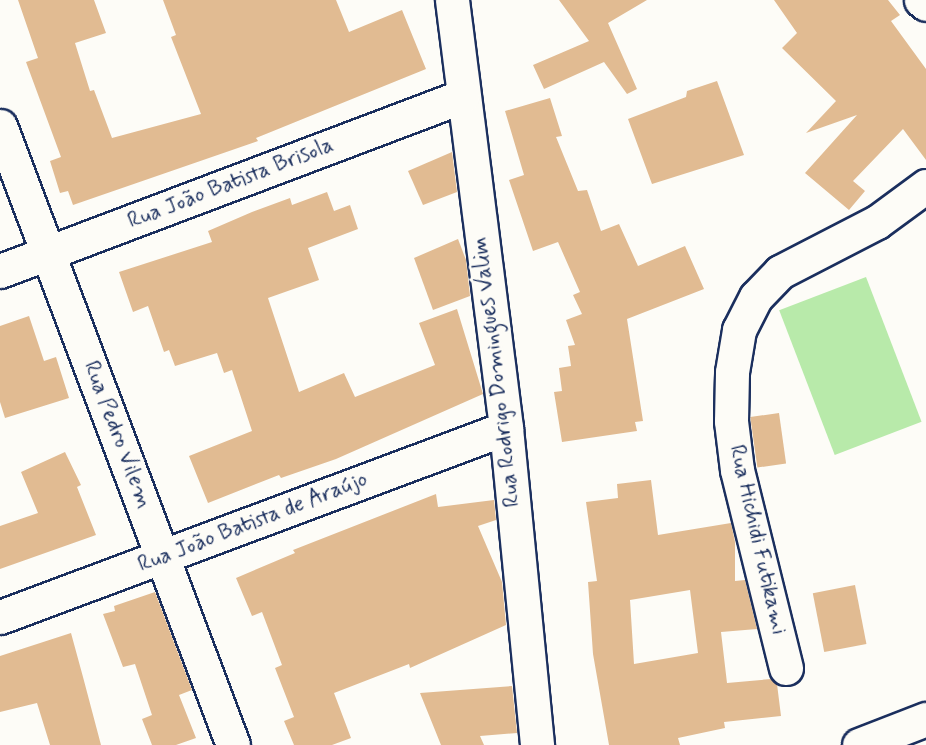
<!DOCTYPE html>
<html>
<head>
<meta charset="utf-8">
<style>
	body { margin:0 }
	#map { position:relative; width:926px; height:745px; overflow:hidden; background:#fdfcf7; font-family:Mynerve,sans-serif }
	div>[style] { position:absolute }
	.green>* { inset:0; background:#b8eaaa; transform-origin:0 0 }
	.building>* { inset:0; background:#e1bb92; transform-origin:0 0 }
	.roads { filter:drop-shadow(2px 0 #1b2f5e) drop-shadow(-2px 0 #1b2f5e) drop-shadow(0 2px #1b2f5e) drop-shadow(0 -2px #1b2f5e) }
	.minor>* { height:33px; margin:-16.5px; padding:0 16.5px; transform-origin:16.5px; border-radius:16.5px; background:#fdfcf7 }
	span { translate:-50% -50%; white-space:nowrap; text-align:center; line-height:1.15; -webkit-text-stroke:5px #fdfcf7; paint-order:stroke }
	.street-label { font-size:22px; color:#1b2f5e }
</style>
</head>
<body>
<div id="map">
	<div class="green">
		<div style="left:866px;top:277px;width:155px;height:93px;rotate:69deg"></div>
	</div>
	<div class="building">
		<div style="clip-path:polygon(18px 0,94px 0,106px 33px,75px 43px,90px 91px,94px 90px,112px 138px,201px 114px,171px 37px,176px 35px,163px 0,336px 0,349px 32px,402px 10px,426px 69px,256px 138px,258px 141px,73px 205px,68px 191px,60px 193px,50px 161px,61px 157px,26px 62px,38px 58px)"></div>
		<div style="clip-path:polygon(559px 0,647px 0,608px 23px,637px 89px,627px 94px,604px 62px,544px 89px,533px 65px,589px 41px)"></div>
		<div style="clip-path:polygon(774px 0,888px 0,900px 15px,891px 21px,926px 69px,926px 160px,903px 129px,853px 181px,865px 191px,849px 210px,805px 173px,857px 115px,806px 133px,836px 101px,782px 48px,797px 33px)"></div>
		<div style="clip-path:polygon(717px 81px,744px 155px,652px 184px,628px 119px,686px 97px,687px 91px)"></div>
		<div style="clip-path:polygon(550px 98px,562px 136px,556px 137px,578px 191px,587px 190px,601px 231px,619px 224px,638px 266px,685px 246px,704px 289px,627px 319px,643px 421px,635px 422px,637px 431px,562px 442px,554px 392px,562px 391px,559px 368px,571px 366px,568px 346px,575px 345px,566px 320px,582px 314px,573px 295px,580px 292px,558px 242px,533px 251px,509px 180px,524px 175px,505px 111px)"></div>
		<div style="clip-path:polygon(452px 152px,457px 192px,423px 205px,408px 171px)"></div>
		<div style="clip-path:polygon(327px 192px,334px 211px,350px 205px,358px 229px,308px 248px,319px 280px,268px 298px,299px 392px,344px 373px,355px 397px,435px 365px,419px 323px,457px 309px,483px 394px,336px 459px,281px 478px,279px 475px,208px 503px,189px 456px,252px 431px,232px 370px,224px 373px,217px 353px,175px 366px,169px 350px,164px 352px,148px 306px,133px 312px,119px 272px,212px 242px,208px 231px,252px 212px,290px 198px,292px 205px)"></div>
		<div style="clip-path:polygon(458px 239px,466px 260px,470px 296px,433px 310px,414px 258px)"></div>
		<div style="clip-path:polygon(29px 316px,44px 361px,56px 357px,69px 398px,5px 418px,0 402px,0 326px)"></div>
		<div style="left:779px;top:413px;width:51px;height:29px;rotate:82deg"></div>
		<div style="clip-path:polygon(65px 452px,81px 485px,77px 487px,96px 535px,0 569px,0 526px,38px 513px,21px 472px)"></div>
		<div style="clip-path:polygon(evenodd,651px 480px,658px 535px,731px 523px,735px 542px,735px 581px,745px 580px,757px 629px,721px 632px,727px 683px,771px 679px,777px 684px,781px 716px,724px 722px,725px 728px,678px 738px,680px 745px,609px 745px,593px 654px,588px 582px,597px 581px,586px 502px,618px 498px,617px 484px,651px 480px,690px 590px,698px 653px,634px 664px,630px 600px,690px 590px)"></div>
		<div style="clip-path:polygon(436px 494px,438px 507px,494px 500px,496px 520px,478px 526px,502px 582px,506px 625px,410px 668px,409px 664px,334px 693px,351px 738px,332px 745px,294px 745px,284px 721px,294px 717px,275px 668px,282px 665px,262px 612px,252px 616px,236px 578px,295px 553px,293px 550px)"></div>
		<div style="left:855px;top:585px;width:60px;height:43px;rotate:79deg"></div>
		<div style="clip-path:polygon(155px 592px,192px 690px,179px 695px,196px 738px,176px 745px,152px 745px,142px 719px,152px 715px,135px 664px,123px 667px,103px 614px,115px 611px,114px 606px)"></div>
		<div style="clip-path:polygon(71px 633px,83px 677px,101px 745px,50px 745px,37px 703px,0 712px,0 656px)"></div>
		<div style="clip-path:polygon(512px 686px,517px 733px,480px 736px,484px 745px,441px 745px,420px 693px)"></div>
	</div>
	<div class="roads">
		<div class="minor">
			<div style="left:452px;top:0;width:431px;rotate:82.8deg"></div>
			<div style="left:506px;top:428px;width:319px;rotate:84.4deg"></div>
			<div style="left:921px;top:0;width:6px;rotate:39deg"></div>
			<div style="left:0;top:126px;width:661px;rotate:69.37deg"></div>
			<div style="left:0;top:271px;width:494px;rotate:-20.7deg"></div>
			<div style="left:0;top:617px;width:540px;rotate:-20.48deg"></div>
			<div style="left:786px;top:668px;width:204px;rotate:-103.9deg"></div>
			<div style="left:737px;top:470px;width:49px;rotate:-97deg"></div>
			<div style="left:731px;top:421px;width:49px;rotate:-88.8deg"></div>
			<div style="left:732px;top:372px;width:43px;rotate:-80.5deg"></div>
			<div style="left:739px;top:330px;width:37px;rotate:-63deg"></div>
			<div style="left:756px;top:297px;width:35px;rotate:-46deg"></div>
			<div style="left:780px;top:272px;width:109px;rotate:-27.3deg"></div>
			<div style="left:877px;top:222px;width:61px;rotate:-36.3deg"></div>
			<div style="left:859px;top:745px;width:72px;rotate:-21.2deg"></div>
		</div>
	</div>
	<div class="street-label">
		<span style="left:231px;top:184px;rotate:-21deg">Rua João Batista Brisola</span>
		<span style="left:497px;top:372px;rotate:-97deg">Rua Rodrigo Domingues Valim</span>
		<span style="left:117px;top:435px;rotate:69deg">Rua Pedro Vilem</span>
		<span style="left:253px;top:523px;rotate:-21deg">Rua João Batista de Araújo</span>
		<span style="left:757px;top:540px;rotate:77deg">Rua Hichidi Futikami</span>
	</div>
</div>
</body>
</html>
